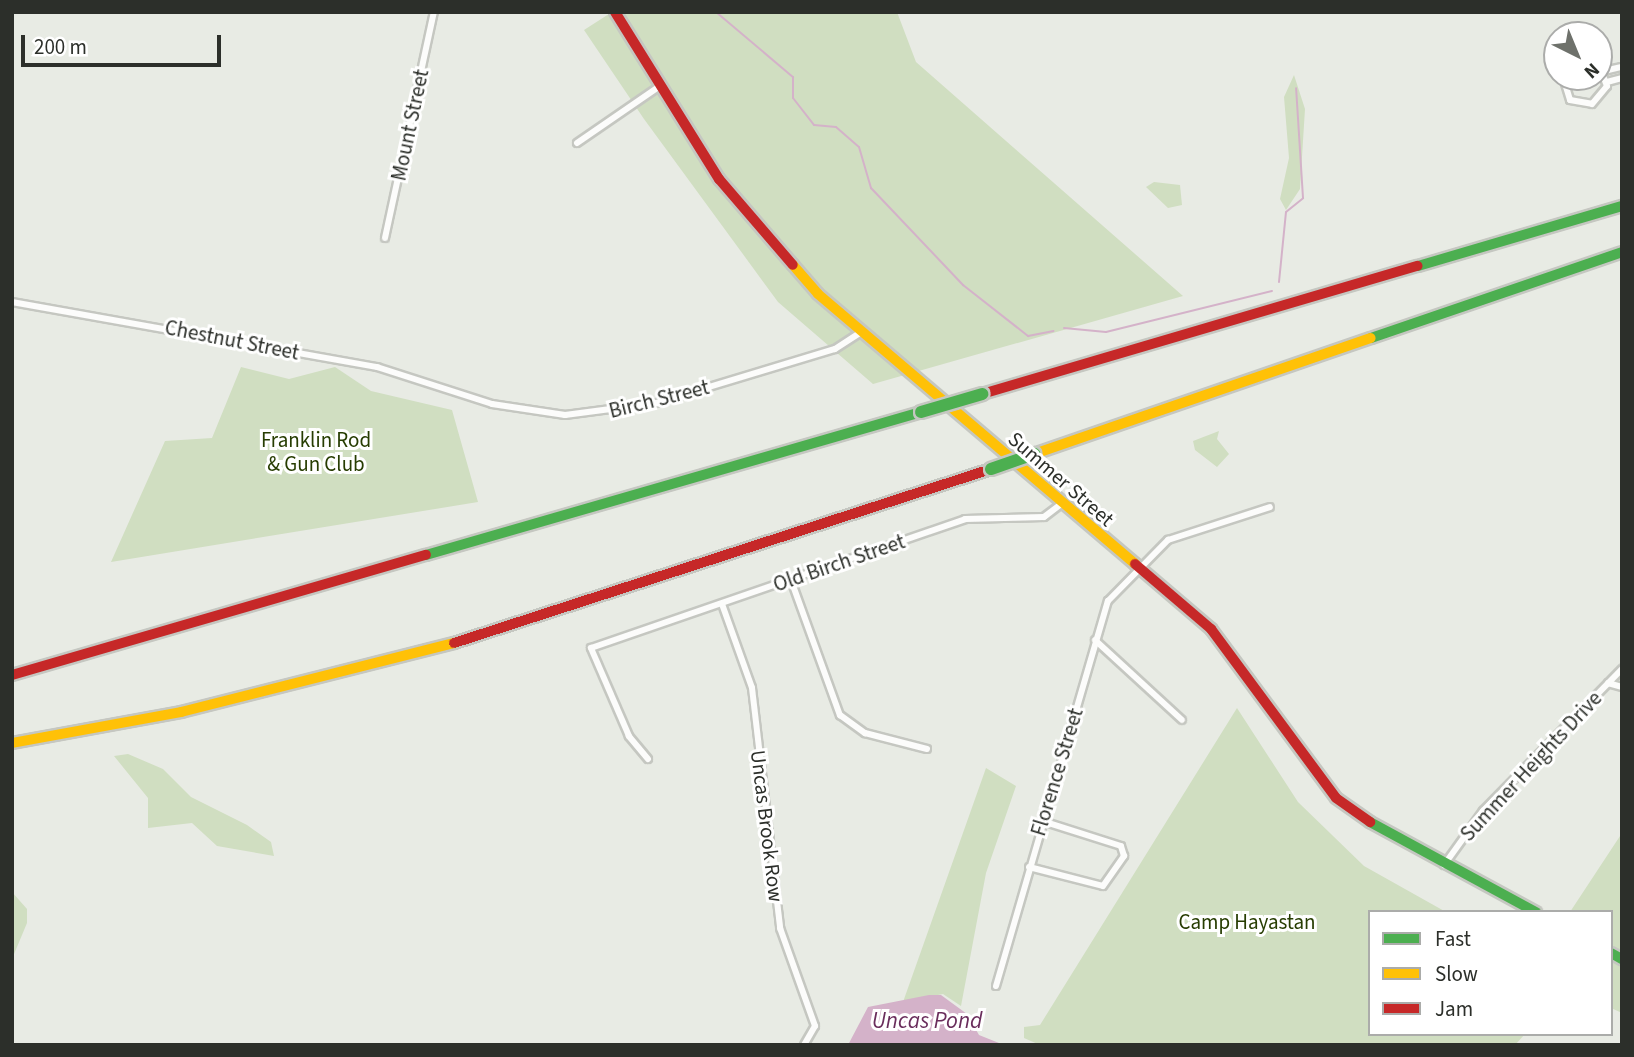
<!DOCTYPE html>
<html>
<head>
<meta charset="utf-8">
<style>
	body { margin:0 }
	#map { position:relative; width:1634px; height:1057px; overflow:hidden; background:#e8ebe4; font-family:"Source Sans 3",sans-serif }
	div>[style] { position:absolute }
	.green>* { inset:0; background:#d0dec1 }
	.water>* { inset:0; background:#d4b2c9 }
	.stream>* { height:2px; margin:-1px; padding:0 1px; transform-origin:1px; border-radius:1px; background:#d4b2c9 }
	.roads { filter:drop-shadow(2px 0 #c5c7c1) drop-shadow(-2px 0 #c5c7c1) drop-shadow(0 2px #c5c7c1) drop-shadow(0 -2px #c5c7c1) }
	.street>* { height:6px; margin:-3px; padding:0 3px; transform-origin:3px; border-radius:3px; background:#fcfcfb }
	.fast>* { height:10px; margin:-5px; padding:0 5px; transform-origin:5px; border-radius:5px; background:#4caf50 }
	.slow>* { height:10px; margin:-5px; padding:0 5px; transform-origin:5px; border-radius:5px; background:#ffc107 }
	.jam>* { height:10px; margin:-5px; padding:0 5px; transform-origin:5px; border-radius:5px; background:#c62828 }
	.bridges { filter:drop-shadow(2px 0 #c5c7c1) drop-shadow(-2px 0 #c5c7c1) drop-shadow(0 2px #c5c7c1) drop-shadow(0 -2px #c5c7c1) }
	.fast-bridge>* { height:12px; margin:-6px; padding:0 6px; transform-origin:6px; border-radius:6px; background:#4caf50 }
	span { translate:-50% -50%; white-space:nowrap; text-align:center; line-height:1.15; -webkit-text-stroke:6px #fff; paint-order:stroke }
	.street-label { font-size:21px; color:#2c2f2a }
	.park-label { font-size:21px; color:#273d02 }
	.water-label { font-size:23px; color:#6a2d5c; font-style:italic }
	.frame { position:absolute; inset:0; border:14px solid #2c2f2a; pointer-events:none }
	.legend { position:absolute; left:1368px; top:910px; width:245px; height:126px; box-sizing:border-box; background:#fff; border:2px solid #abacaa; margin:0; padding:9px 12px; list-style:none; font-size:21px; color:#2c2f2a }
	.legend li { display:flex; align-items:center; gap:14px; height:35px }
	.legend b { width:35px; border:2px solid #abacaa }
	.north { position:absolute; left:1543px; top:21px; width:70px; height:70px; box-sizing:border-box; background:#fff; border:2px solid #abacaa; border-radius:50%; rotate:137deg; font-size:19px; font-weight:700; line-height:28px; text-align:center; color:#2c2f2a }
	.north::after { content:''; display:block; margin:auto; width:24px; height:32px; background:#6e716b; clip-path:polygon(50% 0,100% 100%,50% 72%,0 100%) }
	.scale { position:absolute; left:21px; top:35px; width:200px; height:32px; box-sizing:border-box; border:4px solid #2c2f2a; border-top:0; padding-left:9px; font-size:21px; line-height:24px; white-space:nowrap; color:#2c2f2a; -webkit-text-stroke:5px #fff; paint-order:stroke }
</style>
</head>
<body>
<div id="map">
	<div class="green">
		<div style="clip-path:polygon(612px 12px,897px 12px,916px 62px,1183px 296px,873px 384px,778px 302px,644px 119px,584px 30px)"></div>
		<div style="clip-path:polygon(1294px 75px,1305px 109px,1300px 189px,1286px 210px,1280px 199px,1289px 158px,1284px 97px)"></div>
		<div style="clip-path:polygon(1154px 182px,1180px 185px,1182px 205px,1168px 208px,1146px 187px)"></div>
		<div style="clip-path:polygon(241px 367px,289px 379px,335px 367px,371px 391px,452px 410px,478px 502px,111px 562px,165px 441px,212px 438px)"></div>
		<div style="clip-path:polygon(1219px 431px,1217px 439px,1229px 454px,1217px 467px,1195px 450px,1193px 441px)"></div>
		<div style="clip-path:polygon(1237px 708px,1298px 802px,1364px 866px,1446px 912px,1370px 912px,1370px 1034px,1525px 1034px,1515px 1045px,1040px 1045px,1024px 1038px,1024px 1027px,1040px 1025px)"></div>
		<div style="clip-path:polygon(128px 754px,163px 769px,191px 797px,247px 825px,271px 842px,274px 856px,217px 846px,192px 823px,148px 828px,148px 798px,114px 756px)"></div>
		<div style="clip-path:polygon(986px 768px,1016px 786px,986px 873px,961px 1006px,943px 994px,903px 1002px)"></div>
		<div style="clip-path:polygon(1622px 833px,1622px 1013px,1611px 1008px,1611px 912px,1570px 912px)"></div>
		<div style="clip-path:polygon(12px 892px,27px 909px,27px 923px,12px 959px)"></div>
	</div>
	<div class="water">
		<div style="clip-path:polygon(929px 995px,941px 995px,967px 1014px,979px 1035px,1004px 1045px,848px 1045px,868px 1007px)"></div>
	</div>
	<div class="stream">
		<div style="left:716px;top:12px;width:101px;rotate:40.2deg"></div>
		<div style="left:793px;top:77px;width:21px;rotate:90deg"></div>
		<div style="left:793px;top:98px;width:34px;rotate:52deg"></div>
		<div style="left:814px;top:125px;width:22px;rotate:5deg"></div>
		<div style="left:836px;top:127px;width:30px;rotate:41deg"></div>
		<div style="left:859px;top:147px;width:43px;rotate:73.7deg"></div>
		<div style="left:871px;top:188px;width:134px;rotate:46.5deg"></div>
		<div style="left:963px;top:285px;width:83px;rotate:38.1deg"></div>
		<div style="left:1028px;top:336px;width:26px;rotate:-11deg"></div>
		<div style="left:1279px;top:282px;width:70px;rotate:-84.3deg"></div>
		<div style="left:1286px;top:212px;width:22px;rotate:-39deg"></div>
		<div style="left:1303px;top:198px;width:110px;rotate:-93.6deg"></div>
		<div style="left:1064px;top:328px;width:42px;rotate:5.4deg"></div>
		<div style="left:1106px;top:332px;width:171px;rotate:-13.9deg"></div>
	</div>
	<div class="roads">
		<div class="street">
			<div style="left:1604px;top:71px;width:18px;rotate:-13deg"></div>
			<div style="left:1563px;top:77px;width:24px;rotate:73deg"></div>
			<div style="left:1570px;top:100px;width:22px;rotate:10deg"></div>
			<div style="left:1592px;top:104px;width:23px;rotate:-50deg"></div>
			<div style="left:1607px;top:86px;width:22px;rotate:-111deg"></div>
			<div style="left:1607px;top:82px;width:16px;rotate:-15deg"></div>
			<div style="left:577px;top:143px;width:101px;rotate:-34.5deg"></div>
			<div style="left:385px;top:238px;width:231px;rotate:-77.8deg"></div>
			<div style="left:12px;top:302px;width:371px;rotate:10.1deg"></div>
			<div style="left:377px;top:367px;width:121px;rotate:17.8deg"></div>
			<div style="left:492px;top:404px;width:74px;rotate:8.6deg"></div>
			<div style="left:565px;top:415px;width:92px;rotate:-7.5deg"></div>
			<div style="left:656px;top:403px;width:187px;rotate:-16.8deg"></div>
			<div style="left:835px;top:349px;width:31px;rotate:-33deg"></div>
			<div style="left:791px;top:580px;width:144px;rotate:70.1deg"></div>
			<div style="left:840px;top:715px;width:31px;rotate:36deg"></div>
			<div style="left:865px;top:733px;width:64px;rotate:14.5deg"></div>
			<div style="left:722px;top:604px;width:89px;rotate:70.3deg"></div>
			<div style="left:752px;top:688px;width:242px;rotate:83.3deg"></div>
			<div style="left:780px;top:928px;width:104px;rotate:70.3deg"></div>
			<div style="left:815px;top:1026px;width:22px;rotate:120deg"></div>
			<div style="left:1095px;top:640px;width:118px;rotate:42.6deg"></div>
			<div style="left:1608px;top:683px;width:15px;rotate:16deg"></div>
			<div style="left:648px;top:759px;width:30px;rotate:-130deg"></div>
			<div style="left:629px;top:736px;width:96px;rotate:-113.4deg"></div>
			<div style="left:591px;top:648px;width:396px;rotate:-19deg"></div>
			<div style="left:965px;top:519px;width:79px;rotate:-1.5deg"></div>
			<div style="left:1044px;top:517px;width:20px;rotate:-37deg"></div>
			<div style="left:1444px;top:865px;width:67px;rotate:-54.2deg"></div>
			<div style="left:1483px;top:811px;width:199px;rotate:-45.6deg"></div>
			<div style="left:1029px;top:867px;width:76px;rotate:14.4deg"></div>
			<div style="left:1103px;top:886px;width:37px;rotate:-55deg"></div>
			<div style="left:1124px;top:856px;width:10px;rotate:-107deg"></div>
			<div style="left:1121px;top:846px;width:83px;rotate:-162.4deg"></div>
			<div style="left:996px;top:986px;width:401px;rotate:-73.8deg"></div>
			<div style="left:1108px;top:601px;width:86px;rotate:-45.5deg"></div>
			<div style="left:1168px;top:540px;width:107px;rotate:-17.9deg"></div>
		</div>
		<div class="fast">
			<div style="left:1418px;top:266px;width:213px;rotate:-16.4deg"></div>
			<div style="left:1371px;top:338px;width:265px;rotate:-18.9deg"></div>
			<div style="left:426px;top:555px;width:515px;rotate:-16.11deg"></div>
			<div style="left:1370px;top:822px;width:189px;rotate:28.5deg"></div>
			<div style="left:1611px;top:953px;width:13px;rotate:29deg"></div>
		</div>
		<div class="slow">
			<div style="left:793px;top:265px;width:38px;rotate:49deg"></div>
			<div style="left:818px;top:294px;width:416px;rotate:40.4deg"></div>
			<div style="left:1034px;top:454px;width:356px;rotate:-19deg"></div>
			<div style="left:12px;top:743px;width:172px;rotate:-10.4deg"></div>
			<div style="left:181px;top:712px;width:282px;rotate:-14.2deg"></div>
		</div>
		<div class="jam">
			<div style="left:615px;top:12px;width:197px;rotate:58.1deg"></div>
			<div style="left:719px;top:179px;width:113px;rotate:49.3deg"></div>
			<div style="left:982px;top:394px;width:454px;rotate:-16.4deg"></div>
			<div style="left:1135px;top:564px;width:100px;rotate:40.5deg"></div>
			<div style="left:1211px;top:629px;width:210px;rotate:53.5deg"></div>
			<div style="left:1336px;top:798px;width:42px;rotate:35.2deg"></div>
			<div style="left:454px;top:643px;width:564px;rotate:-17.95deg"></div>
			<div style="left:12px;top:675px;width:431px;rotate:-16.2deg"></div>
		</div>
	</div>
	<div class="bridges">
		<div class="fast-bridge">
			<div style="left:921px;top:412px;width:64px;rotate:-16.4deg"></div>
			<div style="left:991px;top:469px;width:46px;rotate:-19.2deg"></div>
		</div>
	</div>
	<div class="street-label">
		<span style="left:410px;top:125px;rotate:-78deg">Mount Street</span>
		<span style="left:232px;top:340px;rotate:11deg">Chestnut Street</span>
		<span style="left:659px;top:399px;rotate:-14deg">Birch Street</span>
		<span style="left:1061px;top:479px;rotate:41deg">Summer Street</span>
		<span style="left:839px;top:563px;rotate:-19deg">Old Birch Street</span>
		<span style="left:1531px;top:766px;rotate:-47deg">Summer Heights Drive</span>
		<span style="left:1057px;top:772px;rotate:-73deg">Florence Street</span>
		<span style="left:767px;top:826px;rotate:83deg">Uncas Brook Row</span>
	</div>
	<div class="park-label">
		<span style="left:316px;top:452px">Franklin Rod<br>&amp; Gun Club</span>
		<span style="left:1247px;top:922px">Camp Hayastan</span>
	</div>
	<div class="water-label">
		<span style="left:927px;top:1021px">Uncas Pond</span>
	</div>
	<div class="frame"></div>
	<ul class="legend">
	<li><b style="height:9px;background:#4caf50"></b>Fast</li>
	<li><b style="height:9px;background:#ffc107"></b>Slow</li>
	<li><b style="height:9px;background:#c62828"></b>Jam</li>
	</ul>
	<div class="north">N</div>
	<div class="scale">200 m</div>
</div>
</body>
</html>
